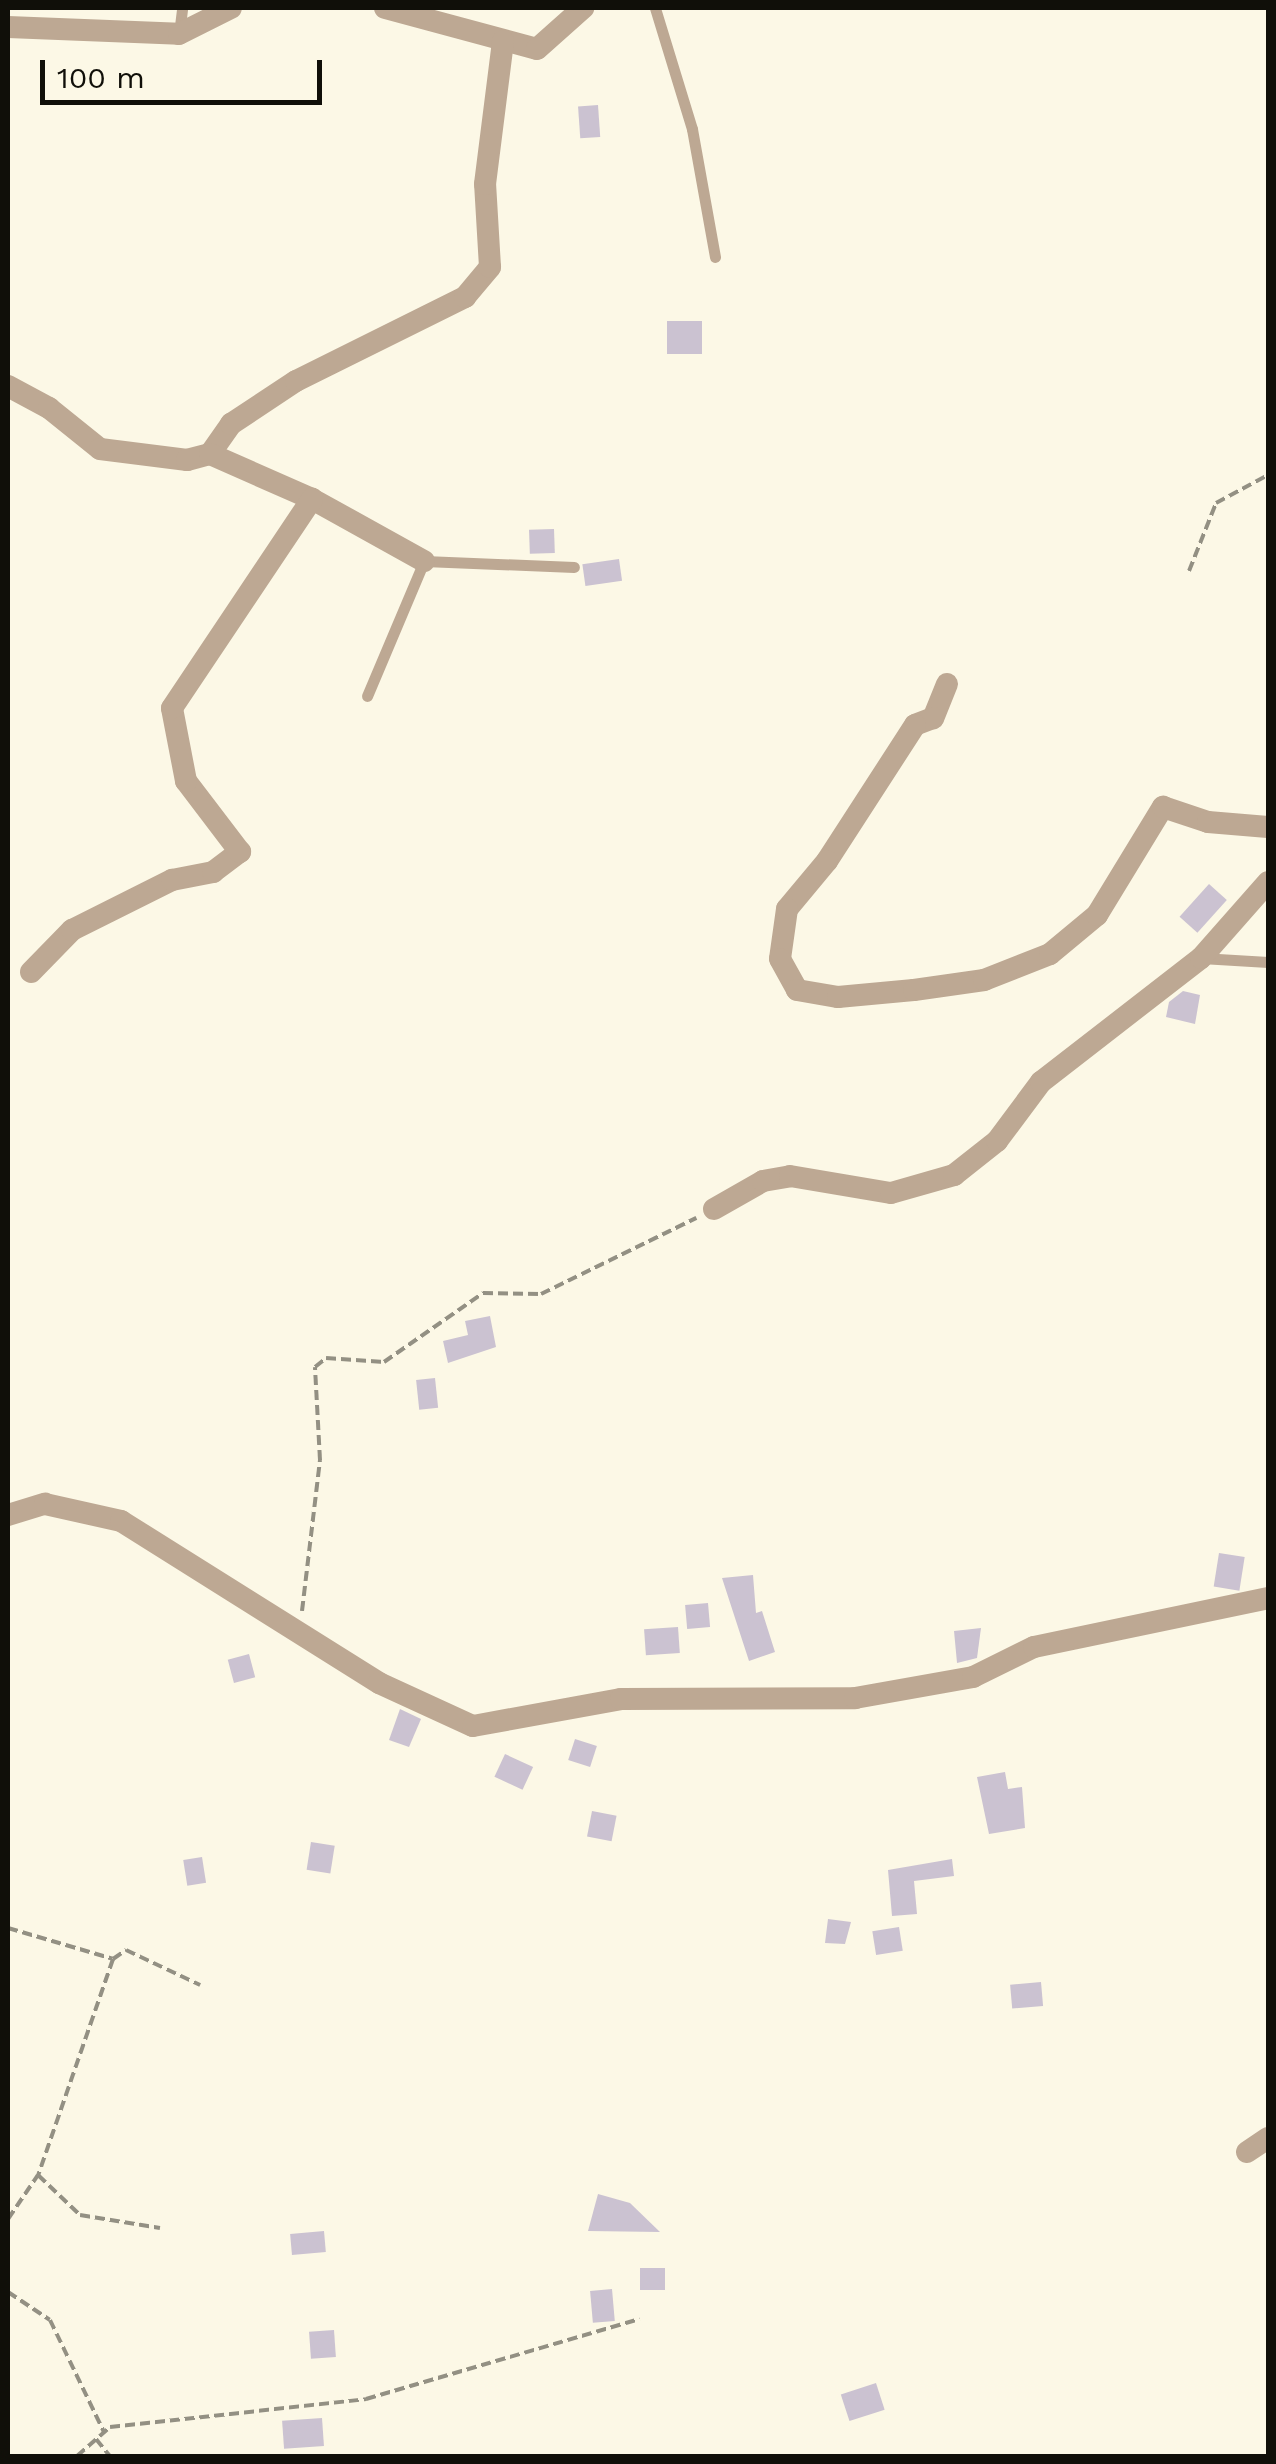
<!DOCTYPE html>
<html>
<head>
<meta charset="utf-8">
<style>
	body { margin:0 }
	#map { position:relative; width:1276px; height:2464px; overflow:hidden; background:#fcf8e6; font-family:"Work Sans",sans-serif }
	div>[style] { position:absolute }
	.building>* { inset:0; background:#cbc2d1; transform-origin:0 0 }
	.path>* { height:4px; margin-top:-2px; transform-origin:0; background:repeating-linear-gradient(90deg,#939083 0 10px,transparent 0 15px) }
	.lane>* { height:11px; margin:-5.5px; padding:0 5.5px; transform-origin:5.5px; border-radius:5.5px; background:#bda893 }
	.street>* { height:22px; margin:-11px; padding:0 11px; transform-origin:11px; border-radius:11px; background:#bda893 }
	span { translate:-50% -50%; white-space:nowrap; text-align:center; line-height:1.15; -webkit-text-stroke:9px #fcf8e6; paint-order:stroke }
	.frame { position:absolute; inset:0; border:10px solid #100f09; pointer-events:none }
	.scale { position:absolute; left:40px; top:60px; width:282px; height:45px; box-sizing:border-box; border:5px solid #100f09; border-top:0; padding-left:12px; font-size:30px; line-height:35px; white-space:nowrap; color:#100f09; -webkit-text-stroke:8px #fcf8e6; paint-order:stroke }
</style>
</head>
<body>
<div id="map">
	<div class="building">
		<div style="left:598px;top:105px;width:32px;height:20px;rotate:86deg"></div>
		<div style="left:702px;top:321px;width:33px;height:35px;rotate:90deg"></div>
		<div style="left:554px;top:529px;width:24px;height:25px;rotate:88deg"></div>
		<div style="left:619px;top:559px;width:22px;height:37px;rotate:82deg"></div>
		<div style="left:1209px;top:884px;width:24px;height:44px;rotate:42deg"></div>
		<div style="clip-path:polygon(1183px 991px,1200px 995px,1195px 1024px,1166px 1017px,1169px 1002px)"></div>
		<div style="clip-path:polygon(490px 1316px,496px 1347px,448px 1363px,443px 1341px,468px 1335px,465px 1321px)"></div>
		<div style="left:435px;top:1378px;width:30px;height:19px;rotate:84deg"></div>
		<div style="left:1219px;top:1553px;width:26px;height:34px;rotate:9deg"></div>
		<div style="clip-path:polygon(753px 1575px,756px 1613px,762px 1611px,775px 1652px,749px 1661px,722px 1578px)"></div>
		<div style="left:708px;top:1603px;width:24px;height:23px;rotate:85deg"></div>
		<div style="left:678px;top:1627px;width:26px;height:34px;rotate:86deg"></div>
		<div style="clip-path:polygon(981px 1628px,977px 1658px,957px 1663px,954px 1631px)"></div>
		<div style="left:249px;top:1654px;width:24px;height:22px;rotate:75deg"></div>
		<div style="clip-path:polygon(400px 1709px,421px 1719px,409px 1747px,389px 1740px)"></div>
		<div style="left:575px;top:1739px;width:23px;height:22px;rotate:18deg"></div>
		<div style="left:505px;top:1754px;width:31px;height:25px;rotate:25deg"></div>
		<div style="clip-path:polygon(1005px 1772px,1008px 1789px,1022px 1787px,1025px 1828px,989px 1834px,977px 1777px)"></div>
		<div style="left:592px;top:1811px;width:25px;height:26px;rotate:11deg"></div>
		<div style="left:311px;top:1842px;width:24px;height:28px;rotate:9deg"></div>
		<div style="left:202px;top:1857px;width:26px;height:19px;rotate:81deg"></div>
		<div style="clip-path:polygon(952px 1859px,954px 1876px,914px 1881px,917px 1914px,892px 1916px,888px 1870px)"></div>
		<div style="clip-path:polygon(828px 1919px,851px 1922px,845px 1944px,825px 1943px)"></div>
		<div style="left:899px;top:1927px;width:24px;height:27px;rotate:81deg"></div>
		<div style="left:1041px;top:1982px;width:24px;height:31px;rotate:85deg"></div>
		<div style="clip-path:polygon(598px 2194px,630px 2203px,660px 2232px,588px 2231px)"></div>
		<div style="left:324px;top:2231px;width:21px;height:34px;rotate:85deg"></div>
		<div style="left:640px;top:2268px;width:25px;height:22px"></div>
		<div style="left:612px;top:2289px;width:32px;height:22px;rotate:85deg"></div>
		<div style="left:334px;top:2330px;width:27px;height:25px;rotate:86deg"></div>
		<div style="left:876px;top:2383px;width:28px;height:37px;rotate:72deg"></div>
		<div style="left:322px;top:2418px;width:28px;height:40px;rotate:86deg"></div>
	</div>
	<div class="path">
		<div style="left:1189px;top:571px;width:73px;rotate:-68.3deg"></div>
		<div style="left:1216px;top:503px;width:59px;rotate:-28.3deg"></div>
		<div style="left:302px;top:1611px;width:152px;rotate:-83.2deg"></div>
		<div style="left:320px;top:1460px;width:93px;rotate:-93.1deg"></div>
		<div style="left:315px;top:1367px;width:14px;rotate:-39deg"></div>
		<div style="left:326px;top:1358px;width:58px;rotate:3.9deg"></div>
		<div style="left:384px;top:1362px;width:121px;rotate:-34.9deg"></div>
		<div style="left:483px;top:1293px;width:58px;rotate:1deg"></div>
		<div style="left:541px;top:1294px;width:173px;rotate:-26.1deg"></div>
		<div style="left:8px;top:1928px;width:109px;rotate:16.4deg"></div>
		<div style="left:113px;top:1959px;width:229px;rotate:109.1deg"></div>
		<div style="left:113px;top:1959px;width:16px;rotate:-35deg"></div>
		<div style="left:126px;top:1950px;width:82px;rotate:25.3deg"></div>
		<div style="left:8px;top:2219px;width:53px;rotate:-55.7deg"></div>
		<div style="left:38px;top:2175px;width:58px;rotate:43.6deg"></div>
		<div style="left:80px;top:2215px;width:81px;rotate:9.2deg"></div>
		<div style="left:8px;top:2292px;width:50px;rotate:33.7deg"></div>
		<div style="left:50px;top:2320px;width:124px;rotate:64.3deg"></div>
		<div style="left:96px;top:2439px;width:22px;rotate:51deg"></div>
		<div style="left:77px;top:2456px;width:44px;rotate:-41.3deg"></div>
		<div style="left:110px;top:2427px;width:258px;rotate:-6.2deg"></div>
		<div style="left:366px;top:2399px;width:285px;rotate:-16.3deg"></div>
	</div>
	<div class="lane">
		<div style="left:655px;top:8px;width:127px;rotate:73deg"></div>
		<div style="left:692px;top:129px;width:130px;rotate:79.8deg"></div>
		<div style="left:179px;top:34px;width:26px;rotate:-83deg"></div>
		<div style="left:367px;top:696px;width:147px;rotate:-67.1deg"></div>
		<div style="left:424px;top:561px;width:150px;rotate:2.3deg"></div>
		<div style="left:1201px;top:958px;width:67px;rotate:3.4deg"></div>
	</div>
	<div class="street">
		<div style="left:385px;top:8px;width:157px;rotate:15.1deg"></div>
		<div style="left:537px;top:49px;width:62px;rotate:-41.7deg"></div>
		<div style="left:8px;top:27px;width:171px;rotate:2.3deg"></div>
		<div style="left:179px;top:34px;width:58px;rotate:-26.6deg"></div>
		<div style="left:8px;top:386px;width:47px;rotate:28.2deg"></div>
		<div style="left:49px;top:408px;width:65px;rotate:38.8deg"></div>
		<div style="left:100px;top:449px;width:88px;rotate:7.2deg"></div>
		<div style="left:187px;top:460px;width:24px;rotate:-15deg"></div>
		<div style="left:210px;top:454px;width:37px;rotate:-55deg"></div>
		<div style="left:231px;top:424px;width:78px;rotate:-33.5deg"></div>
		<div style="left:296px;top:381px;width:189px;rotate:-26.4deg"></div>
		<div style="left:465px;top:297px;width:39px;rotate:-50deg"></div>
		<div style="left:490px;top:267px;width:83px;rotate:-93.4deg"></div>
		<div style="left:485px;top:184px;width:144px;rotate:-82.8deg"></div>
		<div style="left:210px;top:454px;width:111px;rotate:23.8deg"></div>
		<div style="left:312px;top:499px;width:128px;rotate:29deg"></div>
		<div style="left:947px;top:684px;width:37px;rotate:112deg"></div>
		<div style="left:933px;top:718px;width:19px;rotate:159deg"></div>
		<div style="left:915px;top:725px;width:162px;rotate:122.9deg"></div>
		<div style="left:827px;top:861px;width:62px;rotate:129.8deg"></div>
		<div style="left:787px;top:909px;width:50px;rotate:98deg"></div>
		<div style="left:780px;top:959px;width:35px;rotate:61deg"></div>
		<div style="left:797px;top:990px;width:42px;rotate:9.7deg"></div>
		<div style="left:838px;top:997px;width:76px;rotate:-5.3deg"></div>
		<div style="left:914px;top:990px;width:71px;rotate:-8.1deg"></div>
		<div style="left:984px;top:980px;width:71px;rotate:-21.5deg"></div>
		<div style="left:1050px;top:954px;width:61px;rotate:-39.7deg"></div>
		<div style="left:1097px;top:915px;width:127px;rotate:-58.6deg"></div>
		<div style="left:1163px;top:807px;width:47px;rotate:18.4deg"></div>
		<div style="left:1208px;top:822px;width:60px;rotate:4.8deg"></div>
		<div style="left:31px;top:972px;width:59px;rotate:-45.7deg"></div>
		<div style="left:72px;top:930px;width:112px;rotate:-26.6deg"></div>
		<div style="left:172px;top:880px;width:42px;rotate:-11deg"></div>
		<div style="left:213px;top:872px;width:34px;rotate:-37deg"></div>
		<div style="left:240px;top:852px;width:89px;rotate:-127.3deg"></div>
		<div style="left:186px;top:781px;width:74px;rotate:-100.9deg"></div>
		<div style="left:172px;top:708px;width:252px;rotate:-56.2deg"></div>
		<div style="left:714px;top:1209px;width:56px;rotate:-29.7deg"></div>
		<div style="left:763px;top:1181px;width:27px;rotate:-10deg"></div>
		<div style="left:790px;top:1176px;width:102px;rotate:9.6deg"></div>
		<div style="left:891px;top:1193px;width:66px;rotate:-15.9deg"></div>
		<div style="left:954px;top:1175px;width:55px;rotate:-38.3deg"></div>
		<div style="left:997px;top:1141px;width:74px;rotate:-53.3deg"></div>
		<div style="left:1041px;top:1082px;width:202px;rotate:-37.8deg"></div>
		<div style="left:1201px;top:958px;width:101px;rotate:-48.6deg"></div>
		<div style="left:8px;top:1515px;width:39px;rotate:-17deg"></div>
		<div style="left:45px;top:1504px;width:78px;rotate:12.6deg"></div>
		<div style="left:121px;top:1521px;width:305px;rotate:32.1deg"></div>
		<div style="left:379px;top:1683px;width:103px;rotate:24.6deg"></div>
		<div style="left:473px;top:1726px;width:150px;rotate:-10.3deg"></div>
		<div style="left:621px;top:1699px;width:234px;rotate:-0.2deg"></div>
		<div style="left:855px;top:1698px;width:120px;rotate:-10.1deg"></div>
		<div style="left:973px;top:1677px;width:68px;rotate:-26.2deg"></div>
		<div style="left:1034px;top:1647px;width:239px;rotate:-11.8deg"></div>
		<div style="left:1247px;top:2152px;width:25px;rotate:-34deg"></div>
	</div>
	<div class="frame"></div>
	<div class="scale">100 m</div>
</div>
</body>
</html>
